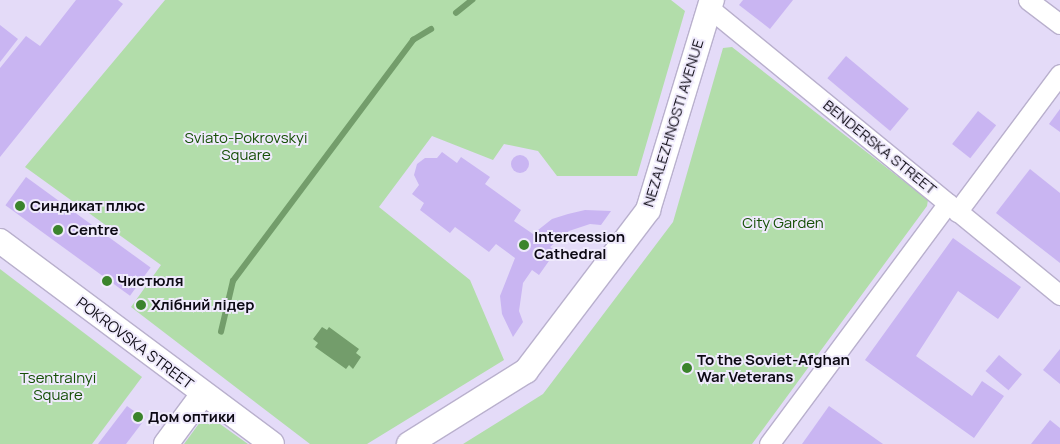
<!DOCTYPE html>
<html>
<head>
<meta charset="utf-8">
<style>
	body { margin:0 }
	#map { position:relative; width:1060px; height:444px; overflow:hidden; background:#e4dbf8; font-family:Manrope,sans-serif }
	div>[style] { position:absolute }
	.green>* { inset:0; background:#b2ddaa }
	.water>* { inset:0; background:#739d6b }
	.stream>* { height:5.5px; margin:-2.75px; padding:0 2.75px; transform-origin:2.75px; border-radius:2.75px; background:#739d6b }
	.building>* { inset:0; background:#c9b5f2; transform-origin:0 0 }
	.round { border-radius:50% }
	.roads { filter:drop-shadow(1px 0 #b9b0cd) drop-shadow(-1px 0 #b9b0cd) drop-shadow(0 1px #b9b0cd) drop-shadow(0 -1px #b9b0cd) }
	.minor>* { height:19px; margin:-9.5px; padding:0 9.5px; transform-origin:9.5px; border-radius:9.5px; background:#fff }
	.major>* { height:24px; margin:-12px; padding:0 12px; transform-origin:12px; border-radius:12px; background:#fff }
	.dots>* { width:14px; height:14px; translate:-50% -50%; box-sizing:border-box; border:2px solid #efeafc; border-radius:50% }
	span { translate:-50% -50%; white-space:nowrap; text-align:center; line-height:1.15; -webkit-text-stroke:4px #efeafc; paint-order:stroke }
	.street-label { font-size:15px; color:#0d0a14 }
	.park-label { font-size:15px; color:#154f06 }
	.poi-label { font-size:15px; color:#0d0a14; font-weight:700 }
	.left { translate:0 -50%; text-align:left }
</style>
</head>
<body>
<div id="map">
	<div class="green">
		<div style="clip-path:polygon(165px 0,671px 0,685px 11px,637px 176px,557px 176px,538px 151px,504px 144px,493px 160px,432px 136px,379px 207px,470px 280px,504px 360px,367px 444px,310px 444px,131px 307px,161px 265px,25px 167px)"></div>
		<div style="clip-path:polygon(732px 47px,928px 200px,927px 206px,752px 444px,463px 444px,543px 394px,673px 222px,723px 48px)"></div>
		<div style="clip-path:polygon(0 269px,142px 377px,92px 444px,0 444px)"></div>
		<div style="clip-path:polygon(206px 414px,248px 444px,184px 444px)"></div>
	</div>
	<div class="water">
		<div style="clip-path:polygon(322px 327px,327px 330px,329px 327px,359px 349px,356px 353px,361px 357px,353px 369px,349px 365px,346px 369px,315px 347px,318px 343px,313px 339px)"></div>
	</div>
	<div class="stream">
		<div style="left:456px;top:13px;width:21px;rotate:-39deg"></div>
		<div style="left:221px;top:332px;width:52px;rotate:-76.8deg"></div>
		<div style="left:233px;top:281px;width:301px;rotate:-53.2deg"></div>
		<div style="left:413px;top:40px;width:21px;rotate:-31deg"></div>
	</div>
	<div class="building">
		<div style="clip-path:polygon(76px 0,118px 0,123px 4px,0 157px,0 68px,26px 36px,40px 46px)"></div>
		<div style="clip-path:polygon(743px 0,793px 0,770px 29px,739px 5px)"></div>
		<div style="clip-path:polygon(0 25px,18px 39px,0 62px)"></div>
		<div style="left:846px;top:56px;width:82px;height:29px;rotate:40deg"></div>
		<div style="clip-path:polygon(1060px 109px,1060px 132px,1049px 124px)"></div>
		<div style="left:978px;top:111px;width:23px;height:42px;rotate:38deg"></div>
		<div style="clip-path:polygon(442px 152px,457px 163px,461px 157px,490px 177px,485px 184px,521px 210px,514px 221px,533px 234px,552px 219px,568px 214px,585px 210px,611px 211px,601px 225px,590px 224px,569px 231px,550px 247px,556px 251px,539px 275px,532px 270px,523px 283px,519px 311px,523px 322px,513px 337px,502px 314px,500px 296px,515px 258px,496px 244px,489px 252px,455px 227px,450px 233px,420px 210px,424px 203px,412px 194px,419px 185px,414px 175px,417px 164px,425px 158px,437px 158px)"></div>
		<div class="round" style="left:511px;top:155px;width:18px;height:18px"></div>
		<div style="clip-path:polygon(1030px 169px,1060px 193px,1060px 263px,996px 213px)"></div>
		<div style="left:26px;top:177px;width:154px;height:35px;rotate:36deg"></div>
		<div style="clip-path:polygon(953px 238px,1021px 287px,998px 319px,958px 291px,916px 356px,972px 396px,982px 381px,1004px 396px,974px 438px,865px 360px)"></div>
		<div style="clip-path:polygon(1060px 349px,1060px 384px,1043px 370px)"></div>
		<div style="left:999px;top:355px;width:30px;height:21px;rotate:40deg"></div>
		<div style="clip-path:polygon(127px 406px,145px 419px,126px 444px,98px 444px)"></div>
		<div style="clip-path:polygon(829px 406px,883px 444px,802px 444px)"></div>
		<div style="clip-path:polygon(1050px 420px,1060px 428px,1060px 444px,1031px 444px)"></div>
	</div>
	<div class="roads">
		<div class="minor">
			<div style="left:1028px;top:0;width:40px;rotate:37deg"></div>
			<div style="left:708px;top:7px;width:455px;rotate:39.3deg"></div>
			<div style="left:957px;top:212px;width:172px;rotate:-53.3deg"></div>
			<div style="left:769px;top:444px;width:300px;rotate:-53.4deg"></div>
		</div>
		<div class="major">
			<div style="left:0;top:241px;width:339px;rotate:36.7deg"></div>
			<div style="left:166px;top:444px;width:62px;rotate:-53.5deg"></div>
			<div style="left:409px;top:444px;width:138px;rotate:-32deg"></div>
			<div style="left:526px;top:371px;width:202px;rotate:-52.8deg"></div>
			<div style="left:648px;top:210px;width:220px;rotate:-73.1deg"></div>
		</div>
	</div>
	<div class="dots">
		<div style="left:20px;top:206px;background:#3b842c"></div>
		<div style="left:58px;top:230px;background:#3b842c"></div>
		<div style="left:524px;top:245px;background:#3b842c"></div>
		<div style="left:107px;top:281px;background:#3b842c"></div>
		<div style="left:141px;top:305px;background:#3b842c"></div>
		<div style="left:687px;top:368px;background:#3b842c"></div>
		<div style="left:138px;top:417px;background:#3b842c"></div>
	</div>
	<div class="street-label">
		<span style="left:673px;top:123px;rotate:-73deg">NEZALEZHNOSTI AVENUE</span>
		<span style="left:880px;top:147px;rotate:39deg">BENDERSKA STREET</span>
		<span style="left:135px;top:343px;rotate:37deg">POKROVSKA STREET</span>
	</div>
	<div class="park-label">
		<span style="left:246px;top:146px">Sviato-Pokrovskyi<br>Square</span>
		<span style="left:783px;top:223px">City Garden</span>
		<span style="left:58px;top:386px">Tsentralnyi<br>Square</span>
	</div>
	<div class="poi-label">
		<span class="left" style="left:30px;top:206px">Синдикат плюс</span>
		<span class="left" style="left:68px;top:230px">Centre</span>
		<span class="left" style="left:534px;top:245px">Intercession<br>Cathedral</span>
		<span class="left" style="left:117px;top:281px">Чистюля</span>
		<span class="left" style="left:151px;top:305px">Хлібний лідер</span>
		<span class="left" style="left:697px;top:368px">To the Soviet-Afghan<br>War Veterans</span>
		<span class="left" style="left:148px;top:417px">Дом оптики</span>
	</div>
</div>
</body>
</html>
